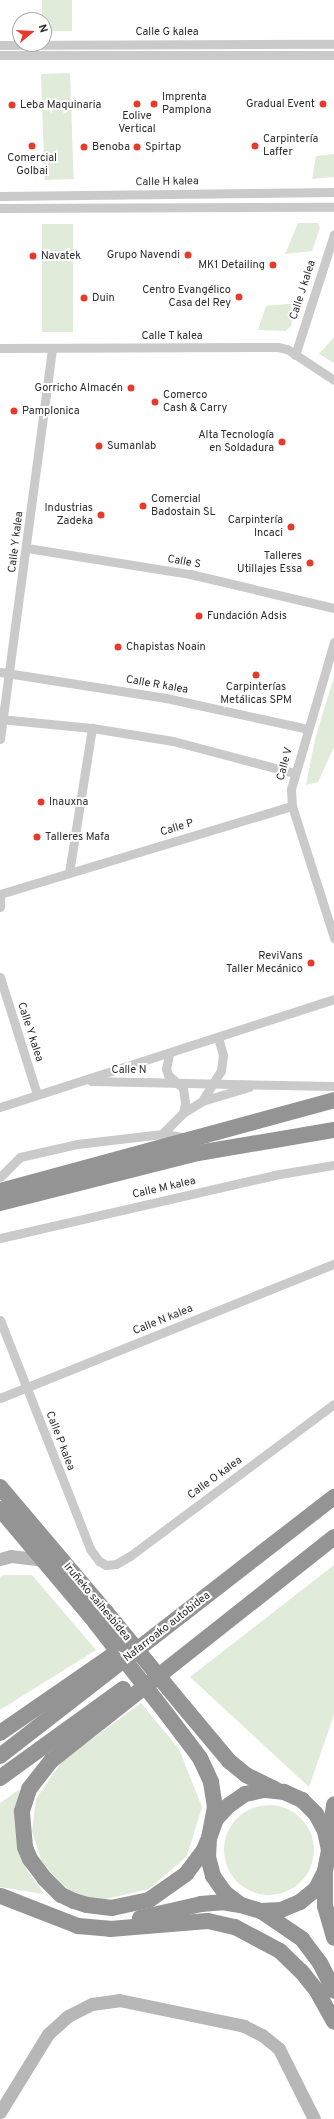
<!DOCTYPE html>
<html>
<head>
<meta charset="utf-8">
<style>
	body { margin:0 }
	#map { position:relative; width:334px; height:2119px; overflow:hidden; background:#fff; font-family:Overpass,sans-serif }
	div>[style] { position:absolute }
	.green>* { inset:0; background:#e1ebda; transform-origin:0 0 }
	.round { border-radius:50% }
	.street>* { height:9px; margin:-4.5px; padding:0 4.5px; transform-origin:4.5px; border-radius:4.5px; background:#cacaca }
	.secondary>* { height:13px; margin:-6.5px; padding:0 6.5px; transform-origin:6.5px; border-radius:6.5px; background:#b7b7b7 }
	.highway>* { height:16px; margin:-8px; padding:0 8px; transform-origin:8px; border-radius:8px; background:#949494 }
	.highway-bridge>* { height:16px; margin:-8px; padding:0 8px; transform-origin:8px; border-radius:8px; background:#949494 }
	.dots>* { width:11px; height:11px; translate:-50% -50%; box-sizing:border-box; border:2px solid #fff; border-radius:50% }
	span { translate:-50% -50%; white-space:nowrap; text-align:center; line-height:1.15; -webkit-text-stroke:4px #fff; paint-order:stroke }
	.street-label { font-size:11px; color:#2d2d2d }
	.poi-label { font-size:11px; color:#2d2d2d }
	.left { translate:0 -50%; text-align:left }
	.right { translate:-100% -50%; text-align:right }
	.north { position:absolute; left:12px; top:12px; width:40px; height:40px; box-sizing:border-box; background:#fff; border:1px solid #ababab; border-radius:50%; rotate:72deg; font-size:11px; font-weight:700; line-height:16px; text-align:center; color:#2d2d2d }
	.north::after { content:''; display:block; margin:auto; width:14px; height:18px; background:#e83a2b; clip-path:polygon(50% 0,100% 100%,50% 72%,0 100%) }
</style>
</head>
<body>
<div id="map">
	<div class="green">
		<div style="left:42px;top:0;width:30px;height:31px"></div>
		<div style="left:70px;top:73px;width:106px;height:29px;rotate:88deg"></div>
		<div style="clip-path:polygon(334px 154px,334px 177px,312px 179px,316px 156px)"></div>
		<div style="clip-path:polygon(298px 223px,318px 223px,320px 228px,312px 251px,285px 254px)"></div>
		<div style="left:42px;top:224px;width:31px;height:108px"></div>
		<div style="clip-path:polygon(296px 303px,291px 326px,286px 331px,258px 330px,266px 306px)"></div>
		<div style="clip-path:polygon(334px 337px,334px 363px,319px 354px)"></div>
		<div style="clip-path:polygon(334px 677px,334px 747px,318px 782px,306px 785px,315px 739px)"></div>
		<div style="clip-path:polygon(334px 1565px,334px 1715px,309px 1787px,190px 1677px)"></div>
		<div style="clip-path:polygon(3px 1575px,32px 1575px,96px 1650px,0 1710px,0 1577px)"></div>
		<div style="clip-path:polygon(141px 1703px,179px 1749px,202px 1807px,187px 1856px,149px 1889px,102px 1900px,80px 1896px,60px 1884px,41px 1860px,32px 1831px,36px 1799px,62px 1761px)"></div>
		<div style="clip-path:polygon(20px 1789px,16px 1808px,17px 1837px,27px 1870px,44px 1894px,0 1887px,0 1803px)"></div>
		<div class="round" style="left:224px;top:1805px;width:90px;height:90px"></div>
	</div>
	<div class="street">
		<div style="left:0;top:45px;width:334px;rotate:-0.2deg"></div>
		<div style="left:0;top:55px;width:334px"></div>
		<div style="left:0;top:196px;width:334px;rotate:-0.7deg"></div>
		<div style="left:0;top:208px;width:334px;rotate:-0.2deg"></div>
		<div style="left:0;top:348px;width:278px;rotate:-0.2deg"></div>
		<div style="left:278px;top:347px;width:9px;rotate:13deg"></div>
		<div style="left:287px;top:349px;width:56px;rotate:33.4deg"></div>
		<div style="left:295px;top:355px;width:127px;rotate:-72.1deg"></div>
		<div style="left:27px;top:548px;width:165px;rotate:9.1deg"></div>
		<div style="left:190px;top:574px;width:148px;rotate:13.3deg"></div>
		<div style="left:334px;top:642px;width:153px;rotate:106.3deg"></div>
		<div style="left:291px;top:789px;width:17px;rotate:87deg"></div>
		<div style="left:292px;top:806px;width:139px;rotate:72.3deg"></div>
		<div style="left:0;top:672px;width:168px;rotate:8.9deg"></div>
		<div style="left:166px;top:698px;width:145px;rotate:12.3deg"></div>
		<div style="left:0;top:719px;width:92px;rotate:5.6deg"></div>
		<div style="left:92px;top:728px;width:82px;rotate:9.1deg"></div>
		<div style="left:173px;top:741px;width:125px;rotate:14.8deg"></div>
		<div style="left:0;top:739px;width:394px;rotate:-82.4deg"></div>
		<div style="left:69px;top:873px;width:147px;rotate:-81deg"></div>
		<div style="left:0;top:894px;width:305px;rotate:-16.8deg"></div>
		<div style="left:0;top:894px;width:13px;rotate:90deg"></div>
		<div style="left:0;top:977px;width:123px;rotate:72.5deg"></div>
		<div style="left:169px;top:1054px;width:15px;rotate:101deg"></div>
		<div style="left:166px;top:1069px;width:6px;rotate:72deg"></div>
		<div style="left:168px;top:1075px;width:20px;rotate:41deg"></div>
		<div style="left:183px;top:1088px;width:15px;rotate:82deg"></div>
		<div style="left:185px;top:1103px;width:10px;rotate:101deg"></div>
		<div style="left:91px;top:1081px;width:243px;rotate:1.2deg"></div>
		<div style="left:202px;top:1101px;width:49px;rotate:-16.6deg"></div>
		<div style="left:0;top:1107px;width:351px;rotate:-17.9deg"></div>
		<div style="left:162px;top:1134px;width:30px;rotate:-45deg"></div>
		<div style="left:183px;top:1113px;width:22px;rotate:-32deg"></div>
		<div style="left:202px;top:1101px;width:36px;rotate:-58deg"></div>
		<div style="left:221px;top:1071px;width:16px;rotate:-83deg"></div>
		<div style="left:223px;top:1055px;width:18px;rotate:-106deg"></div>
		<div style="left:0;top:1177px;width:28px;rotate:-45deg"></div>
		<div style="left:20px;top:1157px;width:58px;rotate:-12.8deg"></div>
		<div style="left:77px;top:1144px;width:86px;rotate:-6.7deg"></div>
		<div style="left:162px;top:1134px;width:21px;rotate:8deg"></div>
		<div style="left:0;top:1238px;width:281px;rotate:-12.9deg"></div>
		<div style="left:274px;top:1175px;width:61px;rotate:-9.5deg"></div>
		<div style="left:0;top:1320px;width:246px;rotate:68.5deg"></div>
		<div style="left:90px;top:1549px;width:15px;rotate:53deg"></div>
		<div style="left:99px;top:1561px;width:8px;rotate:30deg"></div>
		<div style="left:106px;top:1565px;width:10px;rotate:-6deg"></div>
		<div style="left:116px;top:1564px;width:16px;rotate:-30deg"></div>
		<div style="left:130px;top:1556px;width:254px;rotate:-36.7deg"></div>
		<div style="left:0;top:1398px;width:360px;rotate:-21.9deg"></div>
	</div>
	<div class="secondary">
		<div style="left:0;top:1559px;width:11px;rotate:-15deg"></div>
		<div style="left:11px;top:1556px;width:34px;rotate:7deg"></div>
		<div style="left:0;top:2112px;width:92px;rotate:-58.4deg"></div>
		<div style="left:48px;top:2034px;width:27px;rotate:-42deg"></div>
		<div style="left:68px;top:2016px;width:27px;rotate:-27deg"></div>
		<div style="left:92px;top:2004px;width:27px;rotate:-8deg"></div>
		<div style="left:119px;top:2000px;width:128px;rotate:11.7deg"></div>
		<div style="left:244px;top:2026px;width:20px;rotate:27deg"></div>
		<div style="left:262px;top:2035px;width:22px;rotate:39deg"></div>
		<div style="left:279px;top:2049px;width:78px;rotate:63.4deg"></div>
	</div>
	<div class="highway">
		<div style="left:0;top:1191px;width:346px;rotate:-15.2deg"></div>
		<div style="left:0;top:1203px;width:204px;rotate:-14.2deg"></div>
		<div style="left:198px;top:1153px;width:138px;rotate:-9.6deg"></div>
		<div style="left:0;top:1487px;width:164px;rotate:49.7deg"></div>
		<div style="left:0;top:1509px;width:148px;rotate:49.9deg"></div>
		<div style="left:183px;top:1706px;width:72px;rotate:50.1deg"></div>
		<div style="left:229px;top:1761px;width:22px;rotate:39deg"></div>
		<div style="left:246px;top:1775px;width:32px;rotate:26deg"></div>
		<div style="left:169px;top:1717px;width:51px;rotate:52.9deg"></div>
		<div style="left:200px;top:1758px;width:26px;rotate:65deg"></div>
		<div style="left:211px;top:1782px;width:25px;rotate:81deg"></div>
		<div style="left:215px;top:1807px;width:32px;rotate:101deg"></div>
		<div style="left:209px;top:1838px;width:19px;rotate:93deg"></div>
		<div style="left:208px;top:1857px;width:20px;rotate:75deg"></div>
		<div style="left:213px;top:1876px;width:21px;rotate:55deg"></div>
		<div style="left:225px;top:1893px;width:20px;rotate:37deg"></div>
		<div style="left:241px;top:1905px;width:21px;rotate:17deg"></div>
		<div style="left:261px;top:1911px;width:20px;rotate:-3deg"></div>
		<div style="left:281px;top:1910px;width:21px;rotate:-23deg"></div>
		<div style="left:300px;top:1902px;width:21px;rotate:-39deg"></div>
		<div style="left:316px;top:1889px;width:20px;rotate:-63deg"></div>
		<div style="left:325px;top:1871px;width:21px;rotate:-79deg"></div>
		<div style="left:329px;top:1850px;width:19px;rotate:-102deg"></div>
		<div style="left:325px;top:1831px;width:19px;rotate:-118deg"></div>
		<div style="left:316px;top:1814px;width:20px;rotate:-135deg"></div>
		<div style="left:302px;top:1800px;width:20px;rotate:-156deg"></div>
		<div style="left:284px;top:1792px;width:20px;rotate:-174deg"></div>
		<div style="left:264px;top:1790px;width:19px;rotate:168deg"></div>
		<div style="left:245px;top:1794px;width:19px;rotate:145deg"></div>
		<div style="left:229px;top:1805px;width:19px;rotate:133deg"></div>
		<div style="left:216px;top:1819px;width:20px;rotate:110deg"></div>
		<div style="left:209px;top:1838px;width:13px;rotate:113deg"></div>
		<div style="left:204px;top:1850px;width:30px;rotate:127deg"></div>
		<div style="left:186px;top:1874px;width:45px;rotate:144.9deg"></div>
		<div style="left:149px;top:1900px;width:38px;rotate:168deg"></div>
		<div style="left:112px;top:1908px;width:25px;rotate:-173deg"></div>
		<div style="left:87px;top:1905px;width:14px;rotate:-163deg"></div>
		<div style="left:74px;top:1901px;width:14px;rotate:-155deg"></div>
		<div style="left:61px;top:1895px;width:23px;rotate:-135deg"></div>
		<div style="left:45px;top:1879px;width:25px;rotate:-127deg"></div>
		<div style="left:30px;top:1859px;width:13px;rotate:-113deg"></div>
		<div style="left:25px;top:1847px;width:36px;rotate:-95deg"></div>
		<div style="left:22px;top:1811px;width:23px;rotate:-72deg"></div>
		<div style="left:29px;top:1789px;width:37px;rotate:-52deg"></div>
		<div style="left:52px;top:1760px;width:360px;rotate:-38.3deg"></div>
		<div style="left:0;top:1733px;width:134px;rotate:-34.6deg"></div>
		<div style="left:110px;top:1657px;width:24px;rotate:-22deg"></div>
		<div style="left:0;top:1756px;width:423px;rotate:-37.8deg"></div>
		<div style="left:0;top:1778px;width:152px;rotate:-35.9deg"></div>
		<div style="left:329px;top:1841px;width:37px;rotate:-82deg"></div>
		<div style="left:325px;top:1873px;width:33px;rotate:90deg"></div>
		<div style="left:325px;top:1906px;width:33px;rotate:74deg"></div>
		<div style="left:1px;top:1896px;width:83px;rotate:21.3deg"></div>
		<div style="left:78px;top:1926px;width:32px;rotate:5deg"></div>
		<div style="left:110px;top:1929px;width:98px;rotate:-4.7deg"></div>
		<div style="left:208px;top:1921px;width:28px;rotate:13deg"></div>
		<div style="left:235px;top:1927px;width:51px;rotate:28.1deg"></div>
		<div style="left:280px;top:1951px;width:29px;rotate:44deg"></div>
		<div style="left:301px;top:1971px;width:26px;rotate:51deg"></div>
		<div style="left:317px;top:1991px;width:35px;rotate:61deg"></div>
		<div style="left:261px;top:1911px;width:50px;rotate:34.3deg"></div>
		<div style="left:302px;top:1939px;width:30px;rotate:53deg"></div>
		<div style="left:320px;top:1963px;width:31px;rotate:63deg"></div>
		<div style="left:140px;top:1918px;width:63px;rotate:-12.9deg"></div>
		<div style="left:201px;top:1904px;width:21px;rotate:-5deg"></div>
		<div style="left:222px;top:1902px;width:17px;rotate:10deg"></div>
	</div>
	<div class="highway-bridge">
		<div style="left:106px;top:1612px;width:122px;rotate:50.7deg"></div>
		<div style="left:95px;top:1622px;width:120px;rotate:52.1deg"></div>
	</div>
	<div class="dots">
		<div style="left:137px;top:104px;background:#e83a2b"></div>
		<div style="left:154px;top:104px;background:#e83a2b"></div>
		<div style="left:323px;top:104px;background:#e83a2b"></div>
		<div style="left:12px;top:105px;background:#e83a2b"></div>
		<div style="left:32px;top:146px;background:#e83a2b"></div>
		<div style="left:255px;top:146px;background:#e83a2b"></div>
		<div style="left:84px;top:147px;background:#e83a2b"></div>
		<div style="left:137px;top:147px;background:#e83a2b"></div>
		<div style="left:188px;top:255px;background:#e83a2b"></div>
		<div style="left:33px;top:256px;background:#e83a2b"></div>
		<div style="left:273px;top:265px;background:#e83a2b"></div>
		<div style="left:239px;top:297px;background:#e83a2b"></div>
		<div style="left:84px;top:298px;background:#e83a2b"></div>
		<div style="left:131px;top:388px;background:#e83a2b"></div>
		<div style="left:155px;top:402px;background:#e83a2b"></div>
		<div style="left:14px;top:411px;background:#e83a2b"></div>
		<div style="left:282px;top:442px;background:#e83a2b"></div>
		<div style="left:99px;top:446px;background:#e83a2b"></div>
		<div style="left:143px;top:506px;background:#e83a2b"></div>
		<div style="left:101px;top:515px;background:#e83a2b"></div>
		<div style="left:291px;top:527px;background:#e83a2b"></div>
		<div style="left:310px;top:563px;background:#e83a2b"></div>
		<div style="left:199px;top:616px;background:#e83a2b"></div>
		<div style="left:118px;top:647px;background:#e83a2b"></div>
		<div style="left:256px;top:675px;background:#e83a2b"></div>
		<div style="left:41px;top:802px;background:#e83a2b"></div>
		<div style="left:37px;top:837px;background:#e83a2b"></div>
		<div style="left:311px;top:963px;background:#e83a2b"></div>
	</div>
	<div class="street-label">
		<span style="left:167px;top:32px">Calle G kalea</span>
		<span style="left:167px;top:182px;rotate:-1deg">Calle H kalea</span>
		<span style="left:303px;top:290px;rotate:-72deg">Calle J kalea</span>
		<span style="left:172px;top:336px">Calle T kalea</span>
		<span style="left:16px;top:542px;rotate:-83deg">Calle Y kalea</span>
		<span style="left:184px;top:562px;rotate:10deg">Calle S</span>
		<span style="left:157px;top:685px;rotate:10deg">Calle R kalea</span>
		<span style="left:285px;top:764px;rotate:-75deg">Calle V</span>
		<span style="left:177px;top:828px;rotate:-17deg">Calle P</span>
		<span style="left:30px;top:1032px;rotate:72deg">Calle Y kalea</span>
		<span style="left:129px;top:1070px">Calle N</span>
		<span style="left:164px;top:1188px;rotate:-13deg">Calle M kalea</span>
		<span style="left:163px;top:1320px;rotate:-22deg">Calle N kalea</span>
		<span style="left:60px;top:1441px;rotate:69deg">Calle P kalea</span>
		<span style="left:215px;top:1478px;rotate:-36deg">Calle O kalea</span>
		<span style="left:97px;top:1602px;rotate:50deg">Iruñeko saihesbidea</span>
		<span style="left:167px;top:1627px;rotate:-38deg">Nafarroako autobidea</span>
	</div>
	<div class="poi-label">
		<span class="left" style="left:162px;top:104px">Imprenta<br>Pamplona</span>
		<span class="right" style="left:315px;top:104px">Gradual Event</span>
		<span class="left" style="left:20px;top:105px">Leba Maquinaria</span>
		<span style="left:137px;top:123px">Eolive<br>Vertical</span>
		<span class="left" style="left:263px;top:146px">Carpintería<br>Laffer</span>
		<span class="left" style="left:92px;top:147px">Benoba</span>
		<span class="left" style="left:145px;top:147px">Spirtap</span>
		<span style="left:32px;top:165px">Comercial<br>Golbai</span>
		<span class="right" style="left:180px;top:255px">Grupo Navendi</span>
		<span class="left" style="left:41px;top:256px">Navatek</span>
		<span class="right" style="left:265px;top:265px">MK1 Detailing</span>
		<span class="right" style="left:231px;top:297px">Centro Evangélico<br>Casa del Rey</span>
		<span class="left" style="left:92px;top:298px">Duin</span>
		<span class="right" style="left:123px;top:388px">Gorricho Almacén</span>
		<span class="left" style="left:163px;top:402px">Comerco<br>Cash &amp; Carry</span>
		<span class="left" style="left:22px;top:411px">Pamplonica</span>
		<span class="right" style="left:274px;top:442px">Alta Tecnología<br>en Soldadura</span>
		<span class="left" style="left:107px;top:446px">Sumanlab</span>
		<span class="left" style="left:151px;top:506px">Comercial<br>Badostain SL</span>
		<span class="right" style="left:93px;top:515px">Industrias<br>Zadeka</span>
		<span class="right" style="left:283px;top:527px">Carpintería<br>Incaci</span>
		<span class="right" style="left:302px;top:563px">Talleres<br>Utillajes Essa</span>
		<span class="left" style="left:207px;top:616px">Fundación Adsis</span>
		<span class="left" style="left:126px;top:647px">Chapistas Noain</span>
		<span style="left:256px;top:694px">Carpinterías<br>Metálicas SPM</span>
		<span class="left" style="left:49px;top:802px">Inauxna</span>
		<span class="left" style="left:45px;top:837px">Talleres Mafa</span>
		<span class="right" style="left:303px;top:963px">ReviVans<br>Taller Mecánico</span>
	</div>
	<div class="north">N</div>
</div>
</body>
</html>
